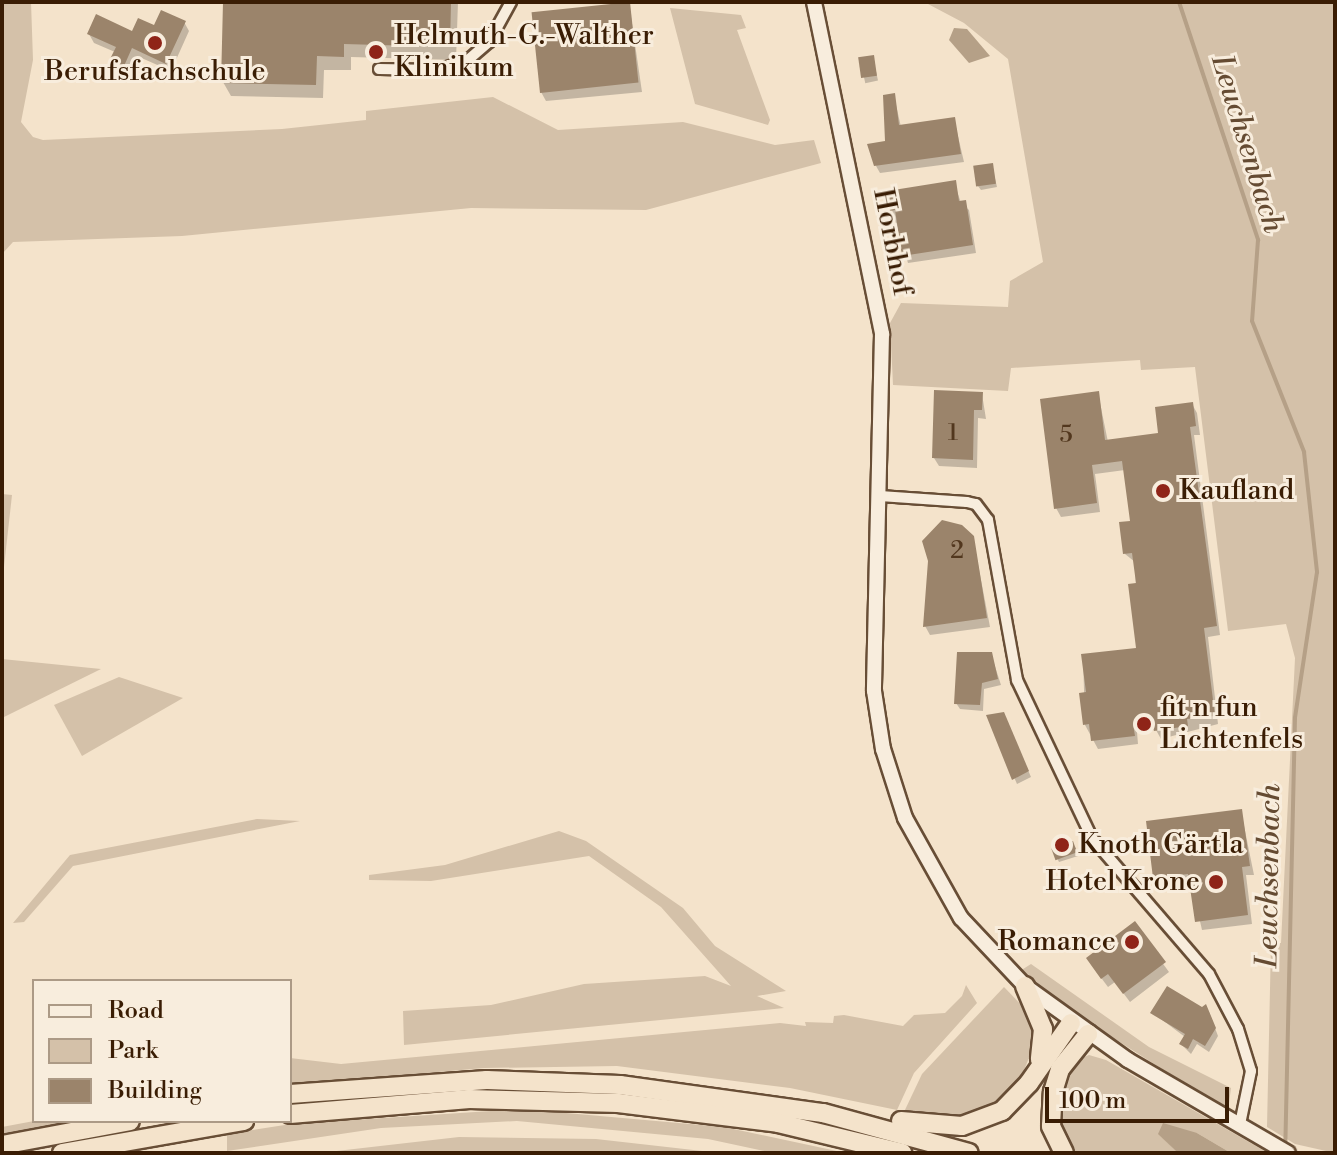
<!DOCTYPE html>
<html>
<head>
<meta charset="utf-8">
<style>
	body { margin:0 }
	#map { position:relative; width:1337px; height:1155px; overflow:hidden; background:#f4e3cb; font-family:"Libre Bodoni",serif }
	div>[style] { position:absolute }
	.green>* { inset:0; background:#d4c1a9 }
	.water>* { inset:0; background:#b5a087 }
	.shadow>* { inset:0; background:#0003; transform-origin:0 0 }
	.stream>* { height:4px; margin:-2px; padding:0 2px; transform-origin:2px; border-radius:2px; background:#b5a087 }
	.building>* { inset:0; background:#9b846b; transform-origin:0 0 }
	.roads { filter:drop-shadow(2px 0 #684e36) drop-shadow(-2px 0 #684e36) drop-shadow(0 2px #684e36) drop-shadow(0 -2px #684e36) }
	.minor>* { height:10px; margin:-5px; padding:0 5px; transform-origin:5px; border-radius:5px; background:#f8eddd }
	.secondary>* { height:14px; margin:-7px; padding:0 7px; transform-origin:7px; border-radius:7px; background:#f8eddd }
	.trunk>* { height:18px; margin:-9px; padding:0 9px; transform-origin:9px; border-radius:9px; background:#f4e3cb }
	.dots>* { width:22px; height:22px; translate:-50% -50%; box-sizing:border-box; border:4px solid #f8eddd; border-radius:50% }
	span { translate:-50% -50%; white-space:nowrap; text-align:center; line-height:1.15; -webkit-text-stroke:6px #f8eddd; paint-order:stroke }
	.number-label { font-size:24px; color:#52371e }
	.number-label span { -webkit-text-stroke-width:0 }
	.poi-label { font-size:28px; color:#3a1d04 }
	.left { translate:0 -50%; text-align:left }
	.right { translate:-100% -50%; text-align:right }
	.street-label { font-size:28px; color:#3a1d04 }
	.water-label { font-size:30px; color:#654b32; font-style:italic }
	.frame { position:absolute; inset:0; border:4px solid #3a1d04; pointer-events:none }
	.legend { position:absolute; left:32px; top:979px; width:260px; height:144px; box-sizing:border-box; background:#f8eddd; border:2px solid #ac9a86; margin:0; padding:10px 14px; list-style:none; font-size:24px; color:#3a1d04 }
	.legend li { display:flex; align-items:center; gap:16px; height:40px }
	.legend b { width:40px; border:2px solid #ac9a86 }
	.scale { position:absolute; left:1045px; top:1087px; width:184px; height:36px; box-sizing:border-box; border:4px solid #3a1d04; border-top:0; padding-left:10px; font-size:24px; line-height:28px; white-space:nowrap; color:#3a1d04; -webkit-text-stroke:6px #f8eddd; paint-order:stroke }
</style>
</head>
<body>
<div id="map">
	<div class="green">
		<div style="clip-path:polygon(2px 2px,31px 2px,33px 60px,21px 122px,33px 137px,43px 140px,282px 129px,366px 120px,366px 111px,493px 97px,558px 130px,683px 122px,775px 145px,814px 140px,821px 163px,646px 210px,471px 208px,182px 236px,13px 242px,2px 254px)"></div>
		<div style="clip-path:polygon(899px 2px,1335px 2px,1335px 1153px,1295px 1144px,1267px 1127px,1271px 943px,1281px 943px,1295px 658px,1286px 624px,1228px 631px,1195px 367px,1141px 370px,1140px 360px,1011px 368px,1008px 391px,893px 385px,890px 323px,901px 303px,1008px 307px,1010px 281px,1043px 262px,1008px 59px,964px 23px,928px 4px)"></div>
		<div style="clip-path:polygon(670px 8px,741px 15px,746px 28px,737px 30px,770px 120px,768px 125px,695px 104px)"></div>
		<div style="clip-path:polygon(2px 494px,12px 495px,2px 585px)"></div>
		<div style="clip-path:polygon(2px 659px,101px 669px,2px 718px)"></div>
		<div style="clip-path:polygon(119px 677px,183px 698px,82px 756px,54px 705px)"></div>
		<div style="clip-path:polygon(257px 819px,300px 821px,73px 866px,24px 922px,13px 923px,70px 855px)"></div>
		<div style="clip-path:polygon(559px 831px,586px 841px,683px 908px,715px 946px,786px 991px,757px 996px,784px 1008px,404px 1045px,403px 1011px,491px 1005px,584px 984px,705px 976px,731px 986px,661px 907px,589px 856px,431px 881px,369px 880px,369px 875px,445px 865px)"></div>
		<div style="clip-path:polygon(1031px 964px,1149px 1047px,1231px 1088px,1228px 1111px,1071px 1011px,1020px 971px)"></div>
		<div style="clip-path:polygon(966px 985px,977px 1003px,914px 1073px,897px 1110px,790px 1088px,617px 1066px,484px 1068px,290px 1085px,290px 1058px,341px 1064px,780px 1023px,806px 1026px,805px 1022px,833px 1023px,834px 1016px,844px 1015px,903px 1026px,914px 1015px,945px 1013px,962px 996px)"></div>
		<div style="clip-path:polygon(1004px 987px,1030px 1014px,1036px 1040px,1017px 1088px,988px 1110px,953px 1120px,904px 1112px,922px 1074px)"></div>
		<div style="clip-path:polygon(1089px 1055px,1106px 1060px,1268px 1153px,1231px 1153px,1197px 1133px,1159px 1134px,1178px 1153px,1069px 1153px,1060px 1136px,1060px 1084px,1072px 1062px)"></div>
		<div style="clip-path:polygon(521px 1109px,724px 1127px,846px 1153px,774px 1153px,708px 1139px,517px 1121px,381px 1128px,227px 1151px,227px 1134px,291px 1124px)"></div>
		<div style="clip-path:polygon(34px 1121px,69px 1121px,2px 1134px,2px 1127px)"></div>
		<div style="clip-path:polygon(459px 1137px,596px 1139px,720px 1153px,319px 1153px)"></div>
	</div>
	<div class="water">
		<div style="clip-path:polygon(954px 28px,967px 29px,990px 56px,969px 63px,949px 40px)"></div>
		<div style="clip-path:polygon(1163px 1123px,1197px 1133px,1231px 1153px,1178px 1153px,1158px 1134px)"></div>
	</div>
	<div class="shadow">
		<div style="clip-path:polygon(225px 2px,458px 2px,456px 60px,351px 57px,351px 70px,324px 70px,323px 98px,231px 96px,223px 82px)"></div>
		<div style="clip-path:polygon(629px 3px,642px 92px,546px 101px,541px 92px)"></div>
		<div style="clip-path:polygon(184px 22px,189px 31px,171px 71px,137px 56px,129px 73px,117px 68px,115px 52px,94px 43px,89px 34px,133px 33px)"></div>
		<div style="left:873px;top:57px;width:24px;height:13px;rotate:78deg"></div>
		<div style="clip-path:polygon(894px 96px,901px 127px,954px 119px,964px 162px,880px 173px,876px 166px,887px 143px)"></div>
		<div style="clip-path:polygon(992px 165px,997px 187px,981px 190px,978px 186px)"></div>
		<div style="clip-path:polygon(954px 182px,961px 203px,969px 210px,976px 253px,908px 263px,892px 210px)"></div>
		<div style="clip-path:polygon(1098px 393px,1108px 442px,1160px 435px,1192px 404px,1197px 413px,1200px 435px,1194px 435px,1220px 635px,1208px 637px,1218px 724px,1161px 739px,1156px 730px,1137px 732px,1138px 744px,1098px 749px,1085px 725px,1083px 656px,1138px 649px,1135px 562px,1125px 554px,1132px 522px,1125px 470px,1095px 474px,1100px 512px,1061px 517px,1056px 508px)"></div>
		<div style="clip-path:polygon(982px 394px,986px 419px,978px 418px,977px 468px,939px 466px,934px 458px)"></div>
		<div style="clip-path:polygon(973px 538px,990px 627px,930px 635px,925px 626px)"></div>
		<div style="clip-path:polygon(991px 654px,1001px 685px,984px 689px,983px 711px,960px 709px,956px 703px)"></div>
		<div style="clip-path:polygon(988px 717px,1006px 720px,1031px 777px,1017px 784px)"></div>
		<div style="clip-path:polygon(1241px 811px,1254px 875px,1246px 875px,1252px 924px,1202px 930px,1191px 882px,1160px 887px,1155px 878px)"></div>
		<div style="clip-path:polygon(1075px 847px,1078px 856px,1059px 862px,1057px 858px)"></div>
		<div style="clip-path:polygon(1134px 924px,1169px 972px,1130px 1002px,1115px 982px,1108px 987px,1093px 967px)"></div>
		<div style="clip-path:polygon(1209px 1012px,1218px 1036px,1209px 1052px,1197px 1044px,1191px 1054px,1181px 1044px,1185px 1037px,1153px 1013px)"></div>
	</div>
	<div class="stream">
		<div style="left:1179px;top:2px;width:251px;rotate:71.6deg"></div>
		<div style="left:1258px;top:240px;width:81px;rotate:94.2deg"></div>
		<div style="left:1252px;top:321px;width:141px;rotate:68.3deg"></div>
		<div style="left:1304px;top:452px;width:121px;rotate:83.8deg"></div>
		<div style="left:1317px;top:572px;width:148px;rotate:98.6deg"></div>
		<div style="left:1295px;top:718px;width:428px;rotate:91.3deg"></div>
	</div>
	<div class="building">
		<div style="clip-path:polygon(223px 2px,451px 2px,450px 47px,344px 44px,344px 57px,317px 56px,316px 85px,221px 83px)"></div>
		<div style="left:630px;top:2px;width:81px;height:99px;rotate:84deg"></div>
		<div style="clip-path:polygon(161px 10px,186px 21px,166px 64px,132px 48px,124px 66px,110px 59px,116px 47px,87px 34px,96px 14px,132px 31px,138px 18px,154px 25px)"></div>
		<div style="left:874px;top:55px;width:21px;height:16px;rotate:82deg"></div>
		<div style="clip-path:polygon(895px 93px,899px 125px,955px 117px,961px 154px,874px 166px,867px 144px,885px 141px,883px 95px)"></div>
		<div style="left:993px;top:163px;width:21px;height:20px;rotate:82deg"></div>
		<div style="clip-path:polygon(956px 180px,959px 201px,966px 200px,973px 245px,902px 256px,895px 210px,890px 211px,881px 192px)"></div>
		<div style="clip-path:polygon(934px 390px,983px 392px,982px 410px,974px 410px,973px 460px,932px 458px)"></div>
		<div style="clip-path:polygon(1099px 391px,1105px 440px,1158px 433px,1155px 407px,1193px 402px,1196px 426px,1190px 427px,1217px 626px,1204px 628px,1215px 716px,1187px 719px,1188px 726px,1154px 731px,1153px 722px,1133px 724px,1135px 736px,1091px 741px,1089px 724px,1083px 725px,1079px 693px,1086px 692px,1081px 654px,1136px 648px,1128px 584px,1136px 583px,1132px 553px,1123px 554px,1119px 522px,1130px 521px,1122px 461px,1092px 465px,1097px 503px,1054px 509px,1040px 399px)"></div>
		<div style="clip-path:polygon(942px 520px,962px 525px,974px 536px,987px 618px,923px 627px,928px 561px,922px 541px)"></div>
		<div style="clip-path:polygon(957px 652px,992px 652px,998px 679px,982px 683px,980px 705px,954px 704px)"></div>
		<div style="clip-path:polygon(1004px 712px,1029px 771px,1012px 780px,986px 715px)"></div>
		<div style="clip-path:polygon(1242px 809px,1250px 866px,1242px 867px,1248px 915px,1195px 922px,1188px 874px,1153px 878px,1146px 821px)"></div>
		<div style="left:1073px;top:841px;width:12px;height:23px;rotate:70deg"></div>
		<div style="clip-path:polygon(1135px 921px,1166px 962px,1123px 994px,1108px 974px,1101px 979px,1086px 958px)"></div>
		<div style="clip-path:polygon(1167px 986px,1202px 1007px,1206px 1004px,1216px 1028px,1205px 1046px,1193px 1039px,1188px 1049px,1179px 1044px,1185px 1034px,1150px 1013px)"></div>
	</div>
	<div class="roads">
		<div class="minor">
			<div style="left:379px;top:69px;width:59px;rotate:1deg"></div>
			<div style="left:438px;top:70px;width:32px;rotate:-18deg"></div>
			<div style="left:468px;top:60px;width:28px;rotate:-41deg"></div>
			<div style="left:489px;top:42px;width:46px;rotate:-61.2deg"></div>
			<div style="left:880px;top:496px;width:87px;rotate:3.9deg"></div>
			<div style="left:967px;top:502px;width:9px;rotate:13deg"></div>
			<div style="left:976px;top:504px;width:20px;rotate:53deg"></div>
			<div style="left:988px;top:520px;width:163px;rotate:79.7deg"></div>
			<div style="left:1017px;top:680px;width:175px;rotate:64.6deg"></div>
			<div style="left:1092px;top:838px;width:179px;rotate:49.3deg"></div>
			<div style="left:1209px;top:974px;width:62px;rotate:62.2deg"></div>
			<div style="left:1238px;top:1029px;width:44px;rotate:72.8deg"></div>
			<div style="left:1251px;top:1071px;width:54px;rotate:101.7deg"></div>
		</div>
		<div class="secondary">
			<div style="left:814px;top:2px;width:339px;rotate:78.4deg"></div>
			<div style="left:882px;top:334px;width:357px;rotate:91.3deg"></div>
			<div style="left:874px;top:691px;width:59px;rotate:81.2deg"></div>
			<div style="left:883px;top:749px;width:72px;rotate:72.3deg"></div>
			<div style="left:905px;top:818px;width:115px;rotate:60.8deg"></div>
			<div style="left:961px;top:918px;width:93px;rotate:46.7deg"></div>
			<div style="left:1025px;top:986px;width:127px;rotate:35.7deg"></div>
			<div style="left:1128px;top:1060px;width:185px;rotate:30.2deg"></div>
		</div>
		<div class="trunk">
			<div style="left:1025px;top:986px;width:47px;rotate:67.3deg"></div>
			<div style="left:1043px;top:1029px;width:30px;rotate:96deg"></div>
			<div style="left:290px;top:1094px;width:197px;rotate:-4.1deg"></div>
			<div style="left:487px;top:1080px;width:133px;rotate:2.2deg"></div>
			<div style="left:620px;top:1085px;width:205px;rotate:7.9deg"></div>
			<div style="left:823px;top:1113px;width:151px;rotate:15.3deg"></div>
			<div style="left:290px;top:1114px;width:180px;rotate:-4.8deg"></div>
			<div style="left:469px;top:1099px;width:149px;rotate:1.5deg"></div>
			<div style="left:618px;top:1103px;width:161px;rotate:7.1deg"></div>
			<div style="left:778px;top:1123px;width:128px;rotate:13.6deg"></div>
			<div style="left:901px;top:1121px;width:61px;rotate:4.7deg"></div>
			<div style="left:962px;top:1126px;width:43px;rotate:-20.6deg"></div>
			<div style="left:1002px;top:1111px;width:39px;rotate:-46deg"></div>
			<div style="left:1029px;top:1083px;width:73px;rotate:-55deg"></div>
			<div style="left:2px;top:1145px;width:130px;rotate:-10.6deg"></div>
			<div style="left:62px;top:1153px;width:185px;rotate:-10deg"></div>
			<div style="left:1064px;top:1153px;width:30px;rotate:-116deg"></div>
			<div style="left:1051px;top:1126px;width:34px;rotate:-87deg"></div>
			<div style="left:1053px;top:1092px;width:24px;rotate:-73deg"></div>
			<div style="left:1060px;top:1069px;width:45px;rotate:-51.3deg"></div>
		</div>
	</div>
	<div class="dots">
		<div style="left:155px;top:43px;background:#8f2418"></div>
		<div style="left:376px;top:52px;background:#8f2418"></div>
		<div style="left:1163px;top:491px;background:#8f2418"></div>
		<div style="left:1144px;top:724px;background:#8f2418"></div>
		<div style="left:1062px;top:845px;background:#8f2418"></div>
		<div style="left:1216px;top:882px;background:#8f2418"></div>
		<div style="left:1132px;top:942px;background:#8f2418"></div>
	</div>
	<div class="number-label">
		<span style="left:953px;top:434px">1</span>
		<span style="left:1066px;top:436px">5</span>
		<span style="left:957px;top:552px">2</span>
	</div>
	<div class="poi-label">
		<span class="left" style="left:394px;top:52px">Helmuth-G.-Walther<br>Klinikum</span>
		<span style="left:155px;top:72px">Berufsfachschule</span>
		<span class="left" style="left:1179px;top:491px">Kaufland</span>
		<span class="left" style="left:1160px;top:724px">fit n fun<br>Lichtenfels</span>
		<span class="left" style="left:1078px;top:845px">Knoth Gärtla</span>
		<span class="right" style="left:1200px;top:882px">Hotel Krone</span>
		<span class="right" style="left:1116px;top:942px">Romance</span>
	</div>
	<div class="street-label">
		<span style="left:892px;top:242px;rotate:79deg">Horbhof</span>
	</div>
	<div class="water-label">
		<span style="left:1247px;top:144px;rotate:73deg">Leuchsenbach</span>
		<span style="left:1269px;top:876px;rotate:-89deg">Leuchsenbach</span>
	</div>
	<div class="frame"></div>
	<ul class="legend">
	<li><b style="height:10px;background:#f8eddd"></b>Road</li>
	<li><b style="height:22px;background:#d4c1a9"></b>Park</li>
	<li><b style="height:22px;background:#9b846b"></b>Building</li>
	</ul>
	<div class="scale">100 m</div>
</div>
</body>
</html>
